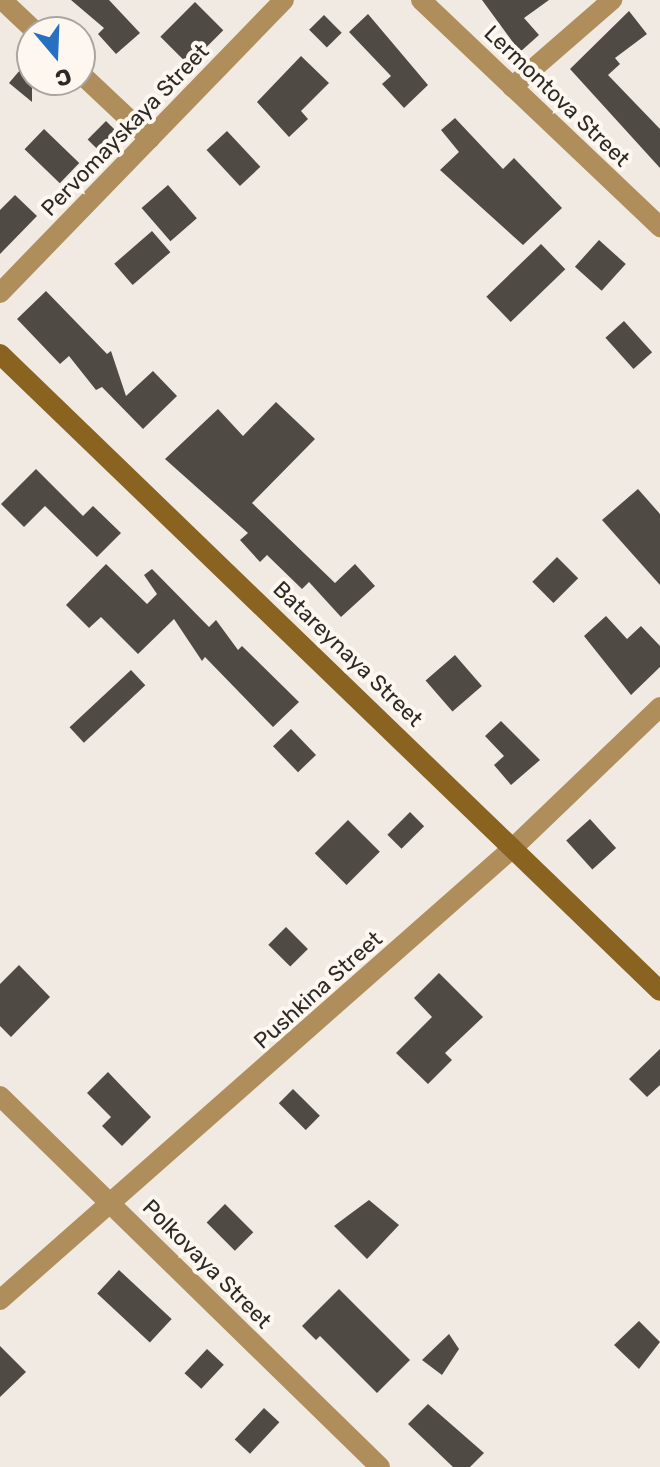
<!DOCTYPE html>
<html>
<head>
<meta charset="utf-8">
<style>
	body { margin:0 }
	#map { position:relative; width:660px; height:1467px; overflow:hidden; background:#f0eae3; font-family:Rubik,sans-serif }
	div>[style] { position:absolute }
	.building>* { inset:0; background:#4f4a44; transform-origin:0 0 }
	.street>* { height:20px; margin:-10px; padding:0 10px; transform-origin:10px; border-radius:10px; background:#b08e5b }
	.secondary>* { height:20px; margin:-10px; padding:0 10px; transform-origin:10px; border-radius:10px; background:#8a6320 }
	span { translate:-50% -50%; white-space:nowrap; text-align:center; line-height:1.15; -webkit-text-stroke:8px #fef7f0; paint-order:stroke }
	.street-label { font-size:22px; color:#2c2a27 }
	.north { position:absolute; left:16px; top:16px; width:80px; height:80px; box-sizing:border-box; background:#fef7f0; border:2px solid #aaa5a0; border-radius:50%; rotate:161deg; font-size:22px; font-weight:700; line-height:32px; text-align:center; color:#2c2a27 }
	.north::after { content:''; display:block; margin:auto; width:28px; height:36px; background:#2570c0; clip-path:polygon(50% 0,100% 100%,50% 72%,0 100%) }
</style>
</head>
<body>
<div id="map">
	<div class="building">
		<div style="clip-path:polygon(71px 0,109px 0,140px 33px,116px 54px,98px 34px,104px 28px)"></div>
		<div style="clip-path:polygon(482px 0,549px 0,524px 18px,539px 35px,520px 52px)"></div>
		<div style="left:195px;top:2px;width:40px;height:49px;rotate:45deg"></div>
		<div style="clip-path:polygon(629px 11px,647px 34px,615px 58px,620px 64px,608px 75px,660px 129px,660px 168px,570px 69px)"></div>
		<div style="clip-path:polygon(368px 14px,428px 85px,404px 108px,382px 84px,391px 76px,349px 32px)"></div>
		<div style="left:324px;top:15px;width:25px;height:21px;rotate:45deg"></div>
		<div style="clip-path:polygon(32px 56px,32px 102px,9px 83px)"></div>
		<div style="clip-path:polygon(301px 56px,329px 83px,301px 111px,308px 119px,289px 137px,257px 102px)"></div>
		<div style="clip-path:polygon(455px 118px,503px 169px,514px 158px,562px 208px,523px 245px,440px 170px,459px 152px,441px 130px)"></div>
		<div style="left:106px;top:121px;width:21px;height:26px;rotate:45deg"></div>
		<div style="left:44px;top:129px;width:49px;height:28px;rotate:44deg"></div>
		<div style="left:227px;top:131px;width:49px;height:28px;rotate:47deg"></div>
		<div style="left:168px;top:185px;width:44px;height:35px;rotate:49deg"></div>
		<div style="clip-path:polygon(15px 195px,37px 216px,0 254px,0 210px)"></div>
		<div style="left:152px;top:231px;width:28px;height:50px;rotate:49deg"></div>
		<div style="left:599px;top:240px;width:36px;height:36px;rotate:42deg"></div>
		<div style="left:541px;top:244px;width:35px;height:76px;rotate:46deg"></div>
		<div style="clip-path:polygon(46px 291px,107px 354px,111px 351px,126px 396px,153px 371px,177px 396px,143px 429px,102px 387px,96px 390px,69px 356px,60px 364px,17px 319px)"></div>
		<div style="left:624px;top:321px;width:42px;height:25px;rotate:48deg"></div>
		<div style="clip-path:polygon(276px 402px,315px 439px,252px 503px,335px 583px,355px 564px,375px 586px,341px 617px,309px 582px,302px 589px,267px 555px,260px 562px,240px 540px,248px 533px,165px 459px,218px 409px,243px 436px)"></div>
		<div style="clip-path:polygon(36px 469px,83px 516px,93px 506px,121px 533px,97px 557px,45px 506px,24px 527px,1px 504px)"></div>
		<div style="clip-path:polygon(638px 489px,660px 514px,660px 585px,602px 520px)"></div>
		<div style="left:557px;top:557px;width:30px;height:35px;rotate:45deg"></div>
		<div style="clip-path:polygon(106px 564px,147px 604px,157px 594px,144px 575px,152px 569px,209px 627px,216px 620px,238px 650px,242px 646px,299px 702px,273px 727px,205px 657px,202px 661px,174px 619px,138px 654px,101px 617px,89px 628px,66px 605px)"></div>
		<div style="clip-path:polygon(606px 616px,627px 639px,641px 626px,660px 646px,660px 667px,631px 695px,584px 636px)"></div>
		<div style="left:455px;top:655px;width:41px;height:39px;rotate:49deg"></div>
		<div style="left:131px;top:670px;width:21px;height:84px;rotate:47deg"></div>
		<div style="clip-path:polygon(501px 721px,540px 760px,511px 785px,494px 765px,504px 756px,485px 736px)"></div>
		<div style="left:291px;top:729px;width:36px;height:25px;rotate:46deg"></div>
		<div style="left:410px;top:812px;width:20px;height:32px;rotate:45deg"></div>
		<div style="left:590px;top:819px;width:39px;height:32px;rotate:48deg"></div>
		<div style="left:348px;top:820px;width:45px;height:47px;rotate:45deg"></div>
		<div style="left:286px;top:927px;width:31px;height:25px;rotate:45deg"></div>
		<div style="clip-path:polygon(19px 965px,50px 997px,11px 1037px,0 1026px,0 984px)"></div>
		<div style="clip-path:polygon(439px 973px,483px 1017px,445px 1053px,452px 1060px,428px 1084px,396px 1053px,432px 1017px,414px 998px)"></div>
		<div style="clip-path:polygon(660px 1049px,660px 1085px,647px 1097px,629px 1079px)"></div>
		<div style="clip-path:polygon(108px 1072px,151px 1117px,122px 1146px,102px 1126px,111px 1117px,87px 1093px)"></div>
		<div style="left:293px;top:1089px;width:38px;height:20px;rotate:45deg"></div>
		<div style="clip-path:polygon(369px 1200px,399px 1225px,367px 1259px,334px 1226px)"></div>
		<div style="left:225px;top:1204px;width:40px;height:26px;rotate:45deg"></div>
		<div style="left:119px;top:1270px;width:72px;height:32px;rotate:43deg"></div>
		<div style="clip-path:polygon(339px 1289px,410px 1360px,377px 1393px,320px 1336px,316px 1340px,302px 1326px)"></div>
		<div style="clip-path:polygon(639px 1321px,660px 1342px,639px 1369px,614px 1345px)"></div>
		<div style="clip-path:polygon(449px 1334px,459px 1349px,442px 1375px,422px 1360px)"></div>
		<div style="clip-path:polygon(0 1346px,26px 1372px,0 1397px)"></div>
		<div style="left:207px;top:1349px;width:23px;height:33px;rotate:43deg"></div>
		<div style="clip-path:polygon(428px 1404px,484px 1453px,470px 1467px,453px 1467px,408px 1424px)"></div>
		<div style="left:264px;top:1408px;width:21px;height:43px;rotate:43deg"></div>
	</div>
	<div class="street">
		<div style="left:2px;top:0;width:47px;rotate:43.3deg"></div>
		<div style="left:421px;top:0;width:330px;rotate:43.5deg"></div>
		<div style="left:80px;top:73px;width:96px;rotate:43.3deg"></div>
		<div style="left:512px;top:87px;width:133px;rotate:-41deg"></div>
		<div style="left:0;top:293px;width:408px;rotate:-45.9deg"></div>
		<div style="left:0;top:1096px;width:531px;rotate:44.31deg"></div>
		<div style="left:0;top:1300px;width:687px;rotate:-41.4deg"></div>
		<div style="left:515px;top:846px;width:201px;rotate:-43.8deg"></div>
	</div>
	<div class="secondary">
		<div style="left:0;top:354px;width:917px;rotate:43.98deg"></div>
	</div>
	<div class="street-label">
		<span style="left:557px;top:96px;rotate:44deg">Lermontova Street</span>
		<span style="left:125px;top:130px;rotate:-46deg">Pervomayskaya Street</span>
		<span style="left:348px;top:654px;rotate:44deg">Batareynaya Street</span>
		<span style="left:318px;top:990px;rotate:-42deg">Pushkina Street</span>
		<span style="left:207px;top:1264px;rotate:45deg">Polkovaya Street</span>
	</div>
	<div class="north">С</div>
</div>
</body>
</html>
